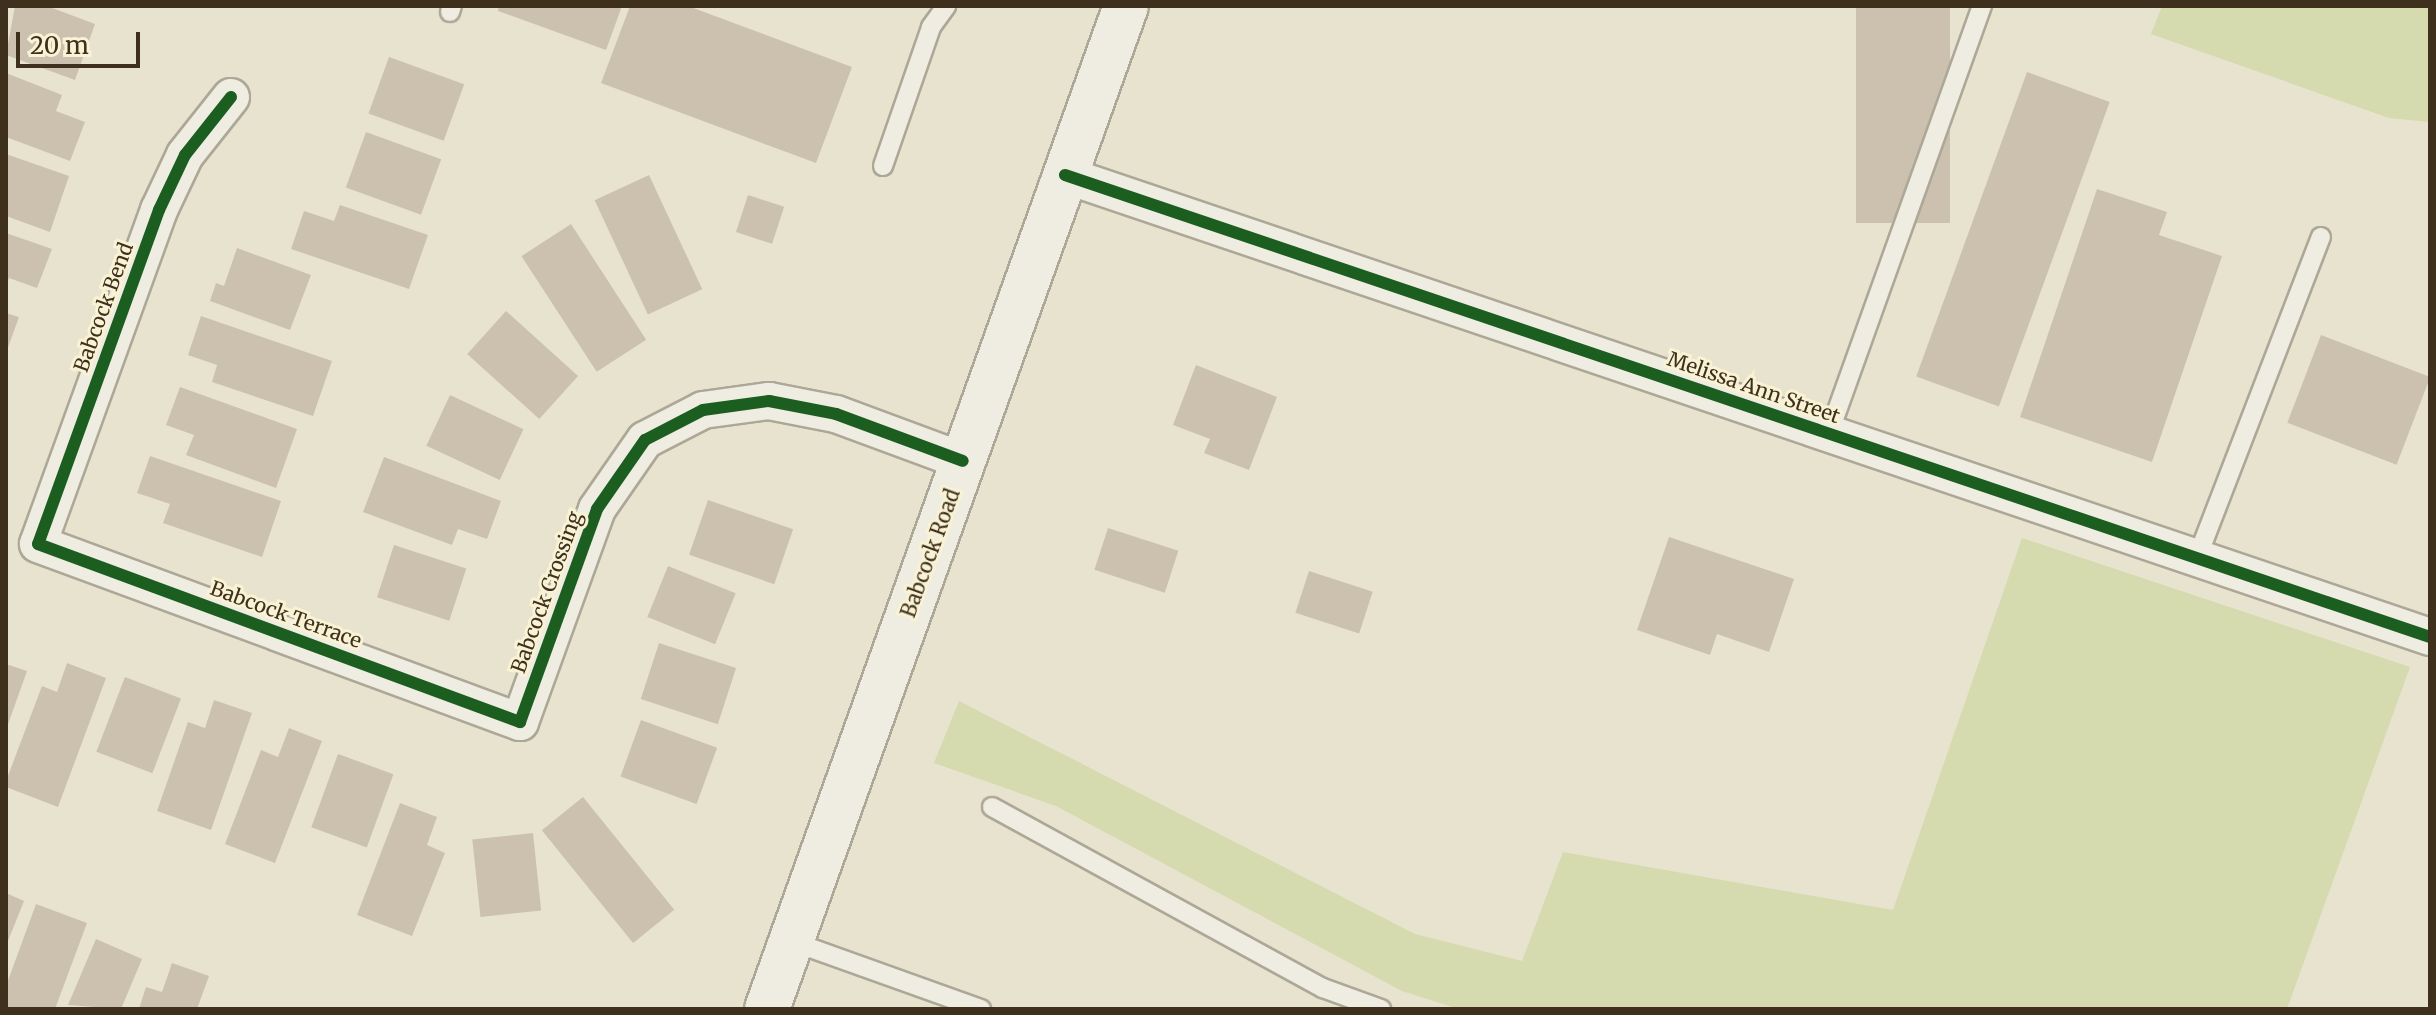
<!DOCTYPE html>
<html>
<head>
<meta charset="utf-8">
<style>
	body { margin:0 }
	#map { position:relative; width:2436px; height:1015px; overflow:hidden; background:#e8e3ce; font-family:Merriweather,serif }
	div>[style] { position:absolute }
	.green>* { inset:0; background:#d5daaf }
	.building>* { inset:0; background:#ccc1af; transform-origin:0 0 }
	.roads { filter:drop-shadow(2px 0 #ada797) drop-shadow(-2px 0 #ada797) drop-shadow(0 2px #ada797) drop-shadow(0 -2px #ada797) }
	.lane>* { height:18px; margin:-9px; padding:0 9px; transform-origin:9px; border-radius:9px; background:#efece1 }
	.street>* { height:36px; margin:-18px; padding:0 18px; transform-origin:18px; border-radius:18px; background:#efece1 }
	.secondary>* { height:44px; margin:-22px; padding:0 22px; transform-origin:22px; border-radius:22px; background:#efece1 }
	.cycleway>* { height:12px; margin:-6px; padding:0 6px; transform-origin:6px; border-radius:6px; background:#1b5e20 }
	span { translate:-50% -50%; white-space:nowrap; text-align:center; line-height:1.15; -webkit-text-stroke:6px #f9f2d4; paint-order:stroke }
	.street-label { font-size:20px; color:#3e301d }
	.frame { position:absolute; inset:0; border:8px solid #3e301d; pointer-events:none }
	.scale { position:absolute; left:16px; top:32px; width:124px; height:36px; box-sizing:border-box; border:4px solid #3e301d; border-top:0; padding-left:10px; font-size:24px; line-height:28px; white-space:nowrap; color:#3e301d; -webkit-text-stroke:6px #f9f2d4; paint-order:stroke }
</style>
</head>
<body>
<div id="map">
	<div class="green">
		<div style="clip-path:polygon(2162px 6px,2430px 6px,2430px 122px,2389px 118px,2151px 34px)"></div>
		<div style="clip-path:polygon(2022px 538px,2410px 667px,2287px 1009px,1459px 1009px,1402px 991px,1056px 806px,934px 763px,959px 701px,1415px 934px,1522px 961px,1563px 852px,1893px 910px)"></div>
	</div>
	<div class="building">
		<div style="clip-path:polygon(15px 6px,47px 6px,95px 24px,75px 80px,6px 55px)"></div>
		<div style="clip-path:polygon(499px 6px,622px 6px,606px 50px,498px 11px)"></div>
		<div style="clip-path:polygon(630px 6px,688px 6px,852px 67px,816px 163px,601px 83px)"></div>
		<div style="left:1856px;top:6px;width:94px;height:217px"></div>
		<div style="left:389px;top:57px;width:80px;height:60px;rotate:20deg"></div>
		<div style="left:2027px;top:72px;width:88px;height:324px;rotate:20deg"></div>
		<div style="clip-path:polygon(6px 73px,62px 95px,56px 111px,85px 122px,70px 161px,6px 137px)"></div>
		<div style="left:366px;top:132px;width:80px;height:59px;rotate:20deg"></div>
		<div style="clip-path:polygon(6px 154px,69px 176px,50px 232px,6px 216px)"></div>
		<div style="left:649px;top:175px;width:126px;height:60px;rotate:65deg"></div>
		<div style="clip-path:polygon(2097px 189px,2167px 212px,2159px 235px,2222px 256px,2152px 462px,2020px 417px)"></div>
		<div style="left:748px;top:195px;width:38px;height:39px;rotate:18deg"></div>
		<div style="clip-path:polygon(340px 205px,428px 235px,409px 289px,291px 249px,304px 211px,334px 221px)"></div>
		<div style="left:571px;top:224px;width:138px;height:59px;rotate:57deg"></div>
		<div style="clip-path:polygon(6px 233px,52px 249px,37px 288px,9px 278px,6px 286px)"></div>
		<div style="clip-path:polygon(237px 248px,311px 275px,290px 330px,210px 301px,216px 283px,224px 286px)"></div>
		<div style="left:506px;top:311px;width:97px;height:58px;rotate:42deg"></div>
		<div style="clip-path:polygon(6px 313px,19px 317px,6px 353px)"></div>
		<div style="clip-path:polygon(201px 316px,332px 361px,313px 416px,212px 382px,217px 365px,188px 355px)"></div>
		<div style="left:2321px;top:335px;width:117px;height:94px;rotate:21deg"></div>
		<div style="clip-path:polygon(1196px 365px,1277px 397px,1249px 470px,1204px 453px,1210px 439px,1173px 425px)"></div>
		<div style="clip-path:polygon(180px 387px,297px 429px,276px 488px,186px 455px,194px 435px,166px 425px)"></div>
		<div style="left:450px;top:395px;width:81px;height:56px;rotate:25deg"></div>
		<div style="clip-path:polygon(150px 456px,281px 501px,262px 557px,163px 523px,170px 504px,137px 493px)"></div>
		<div style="clip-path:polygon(384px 457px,501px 501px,487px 539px,458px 529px,452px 545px,363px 512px)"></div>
		<div style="left:708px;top:500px;width:90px;height:58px;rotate:19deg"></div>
		<div style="left:1108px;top:528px;width:74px;height:44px;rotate:18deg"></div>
		<div style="clip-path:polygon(1669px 537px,1794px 579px,1769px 652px,1717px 634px,1710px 655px,1637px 630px)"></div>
		<div style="left:394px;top:545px;width:76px;height:55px;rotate:18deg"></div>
		<div style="left:668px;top:566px;width:73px;height:55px;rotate:22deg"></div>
		<div style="left:1309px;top:571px;width:67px;height:44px;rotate:18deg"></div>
		<div style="left:659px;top:643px;width:81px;height:59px;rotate:18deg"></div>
		<div style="clip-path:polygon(67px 663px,106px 678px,58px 807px,6px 787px,6px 781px,42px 686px,57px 692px)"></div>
		<div style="clip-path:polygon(6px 664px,27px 671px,6px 730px)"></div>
		<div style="left:125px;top:677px;width:60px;height:80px;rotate:21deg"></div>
		<div style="clip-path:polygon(214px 700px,252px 713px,211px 830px,157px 811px,188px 722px,205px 728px)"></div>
		<div style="left:641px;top:720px;width:81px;height:60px;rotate:20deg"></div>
		<div style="clip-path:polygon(289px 728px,322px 741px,275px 863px,225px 844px,261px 750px,278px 757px)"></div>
		<div style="left:338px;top:754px;width:59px;height:78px;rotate:20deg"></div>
		<div style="left:583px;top:797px;width:145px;height:53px;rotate:51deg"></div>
		<div style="clip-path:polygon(400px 803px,437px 817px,427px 845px,445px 853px,412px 936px,357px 915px)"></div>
		<div style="left:533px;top:833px;width:78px;height:61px;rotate:84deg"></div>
		<div style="clip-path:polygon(6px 893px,24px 901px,6px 946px)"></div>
		<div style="clip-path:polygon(36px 904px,87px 923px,55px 1009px,7px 1009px,6px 986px)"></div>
		<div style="clip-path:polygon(96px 939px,142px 959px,121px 1009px,68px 1005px)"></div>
		<div style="clip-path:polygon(172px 963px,209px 976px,197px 1009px,139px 1009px,146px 987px,162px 992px)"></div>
	</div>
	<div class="roads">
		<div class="lane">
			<div style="left:450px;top:12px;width:6px;rotate:-72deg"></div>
			<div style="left:883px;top:166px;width:147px;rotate:-70.9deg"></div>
			<div style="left:931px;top:27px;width:26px;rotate:-54deg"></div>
			<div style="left:1829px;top:433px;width:454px;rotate:-70.3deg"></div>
			<div style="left:2197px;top:558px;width:344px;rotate:-68.9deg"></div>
			<div style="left:992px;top:807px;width:377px;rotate:28.7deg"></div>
			<div style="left:1323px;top:988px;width:62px;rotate:19.9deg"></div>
			<div style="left:791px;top:941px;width:202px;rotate:19.7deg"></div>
		</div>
		<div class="street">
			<div style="left:231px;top:97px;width:74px;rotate:128.4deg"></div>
			<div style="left:185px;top:155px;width:61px;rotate:115.3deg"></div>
			<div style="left:159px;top:210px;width:355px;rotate:109.9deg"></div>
			<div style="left:38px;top:544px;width:514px;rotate:20.27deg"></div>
			<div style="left:520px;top:722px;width:226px;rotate:-70.1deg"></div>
			<div style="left:597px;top:509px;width:84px;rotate:-55.2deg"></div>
			<div style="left:645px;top:440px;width:65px;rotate:-27.3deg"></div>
			<div style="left:703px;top:410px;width:67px;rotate:-7.8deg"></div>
			<div style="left:769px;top:401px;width:68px;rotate:11deg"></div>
			<div style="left:836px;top:414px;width:135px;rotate:20.3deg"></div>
			<div style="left:1065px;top:175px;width:1441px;rotate:18.7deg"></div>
		</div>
		<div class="secondary">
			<div style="left:767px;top:1009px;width:1065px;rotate:-70.31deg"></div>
		</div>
	</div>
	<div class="cycleway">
		<div style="left:231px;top:97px;width:74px;rotate:128.4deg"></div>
		<div style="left:185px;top:155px;width:61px;rotate:115.3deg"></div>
		<div style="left:159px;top:210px;width:355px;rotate:109.9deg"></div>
		<div style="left:38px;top:544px;width:514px;rotate:20.27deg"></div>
		<div style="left:520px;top:722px;width:226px;rotate:-70.1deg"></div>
		<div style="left:597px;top:509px;width:84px;rotate:-55.2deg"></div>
		<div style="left:645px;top:440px;width:65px;rotate:-27.3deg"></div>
		<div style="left:703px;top:410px;width:67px;rotate:-7.8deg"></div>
		<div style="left:769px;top:401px;width:68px;rotate:11deg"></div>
		<div style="left:836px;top:414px;width:135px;rotate:20.3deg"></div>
		<div style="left:1065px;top:175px;width:1441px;rotate:18.7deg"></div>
	</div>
	<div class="street-label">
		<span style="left:103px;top:307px;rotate:-70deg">Babcock Bend</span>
		<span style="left:1754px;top:387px;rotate:19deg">Melissa Ann Street</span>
		<span style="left:930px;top:553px;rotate:-70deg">Babcock Road</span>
		<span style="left:546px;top:592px;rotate:-70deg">Babcock Crossing</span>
		<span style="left:286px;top:614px;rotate:20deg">Babcock Terrace</span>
	</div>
	<div class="frame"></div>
	<div class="scale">20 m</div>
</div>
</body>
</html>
